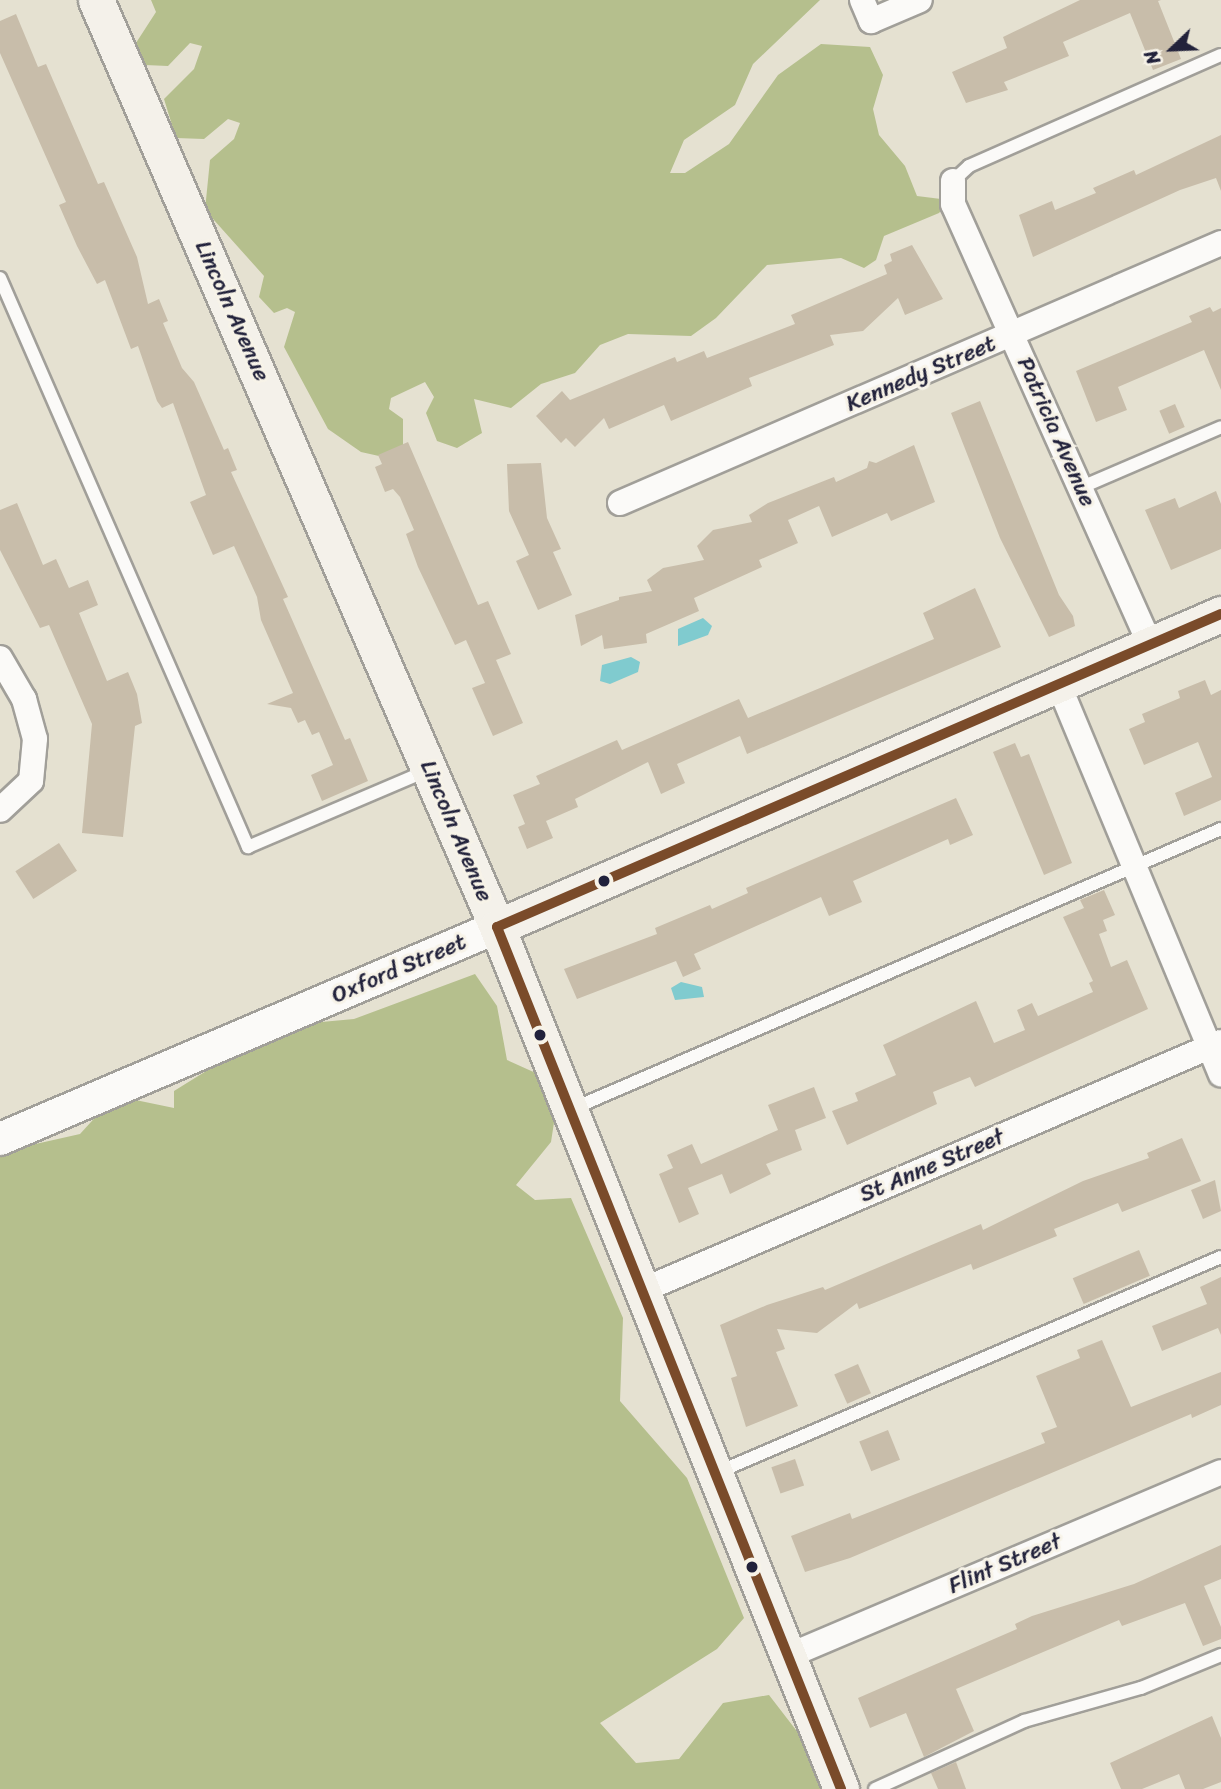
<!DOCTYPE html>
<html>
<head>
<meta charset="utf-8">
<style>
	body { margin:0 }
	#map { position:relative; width:1221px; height:1789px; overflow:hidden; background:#e5e1d1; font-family:Sriracha,sans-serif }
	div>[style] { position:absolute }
	.forest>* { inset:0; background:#b5bf8d }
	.water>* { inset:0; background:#80cbcf }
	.building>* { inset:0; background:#c8bdaa; transform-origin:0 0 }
	.roads { filter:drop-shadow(2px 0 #a19f99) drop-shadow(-2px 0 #a19f99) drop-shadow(0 2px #a19f99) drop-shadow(0 -2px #a19f99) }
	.service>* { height:12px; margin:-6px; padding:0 6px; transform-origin:6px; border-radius:6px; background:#fbfaf8 }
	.minor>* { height:24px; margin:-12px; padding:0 12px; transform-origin:12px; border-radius:12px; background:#fbfaf8 }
	.tertiary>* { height:32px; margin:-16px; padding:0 16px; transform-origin:16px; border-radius:16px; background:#fbfaf8 }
	.secondary>* { height:35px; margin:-17.5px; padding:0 17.5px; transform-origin:17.5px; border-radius:17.5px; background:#f4f1ea }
	.bus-1>* { height:10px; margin:-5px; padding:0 5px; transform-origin:5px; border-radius:5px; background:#7a4b2a }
	.dots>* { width:19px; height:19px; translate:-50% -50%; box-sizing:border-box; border:4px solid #f7f3e8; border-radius:50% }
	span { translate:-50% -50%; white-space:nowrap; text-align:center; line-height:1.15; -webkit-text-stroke:6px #f7f3e8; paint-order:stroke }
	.street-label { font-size:23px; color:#22223b }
	.north { position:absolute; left:1137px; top:14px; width:70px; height:70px; -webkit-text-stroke:5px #f7f3e8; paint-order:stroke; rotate:247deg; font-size:19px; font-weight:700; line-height:28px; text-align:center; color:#22223b }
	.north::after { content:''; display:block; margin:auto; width:24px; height:32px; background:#22223b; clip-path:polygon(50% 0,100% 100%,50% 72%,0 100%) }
</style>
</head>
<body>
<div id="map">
	<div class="forest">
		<div style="clip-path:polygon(151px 0,820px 0,753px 64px,735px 105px,684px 140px,670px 173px,685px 173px,729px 144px,778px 75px,821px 44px,870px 47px,883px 75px,873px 109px,879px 135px,905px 166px,917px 196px,941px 199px,945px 206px,939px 213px,884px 236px,876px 260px,864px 268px,841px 258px,767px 265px,716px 318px,691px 336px,628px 334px,600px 345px,575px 373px,541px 384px,511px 408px,474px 399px,482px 433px,457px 448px,437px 441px,426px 413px,434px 397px,425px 382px,391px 398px,389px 409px,403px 419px,403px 448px,388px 458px,361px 452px,328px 429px,284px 347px,295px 312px,287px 308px,274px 313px,259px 297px,264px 276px,205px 210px,210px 160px,234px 139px,240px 123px,228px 119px,204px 139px,176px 138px,164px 99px,194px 69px,202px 46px,190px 43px,168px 66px,145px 65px,134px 46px,156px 12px)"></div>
		<div style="clip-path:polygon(475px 974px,497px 1006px,507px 1060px,549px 1079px,557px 1103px,551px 1142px,516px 1185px,535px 1200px,571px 1198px,623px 1318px,620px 1401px,687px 1478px,744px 1618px,717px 1649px,600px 1723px,636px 1763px,679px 1759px,723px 1703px,769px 1695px,826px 1769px,833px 1789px,0 1789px,0 1152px,80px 1134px,112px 1099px,121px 1097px,174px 1108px,174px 1091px,253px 1042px,289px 1025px,354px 1019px)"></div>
	</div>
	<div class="water">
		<div style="clip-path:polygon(703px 618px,712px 626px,708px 635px,678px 646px,678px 629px)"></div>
		<div style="clip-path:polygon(631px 657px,640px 662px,638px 672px,610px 684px,600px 681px,602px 665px)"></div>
		<div style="clip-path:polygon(681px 982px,702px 987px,704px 997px,675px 1000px,671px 988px)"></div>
	</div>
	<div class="building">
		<div style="clip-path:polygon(1080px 0,1161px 0,1158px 1px,1181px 59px,1153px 70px,1130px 13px,1063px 42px,1069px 56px,1004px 82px,1008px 90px,966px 103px,952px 72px,1007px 48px,1003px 37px)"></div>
		<div style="clip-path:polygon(16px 14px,38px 67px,46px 64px,98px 184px,104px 182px,137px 257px,148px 304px,159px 299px,168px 321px,163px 323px,182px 368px,194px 382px,224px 450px,228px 448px,237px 470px,231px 472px,288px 597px,283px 599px,345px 740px,350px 738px,368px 781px,322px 801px,311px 775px,333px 765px,319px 732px,312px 735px,305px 720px,298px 723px,291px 708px,267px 704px,293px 693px,261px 620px,257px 597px,234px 546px,213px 555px,190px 502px,206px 495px,173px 403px,162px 408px,157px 401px,138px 346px,131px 349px,105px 280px,97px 284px,77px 246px,59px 205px,66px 202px,0 53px,0 21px)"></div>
		<div style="clip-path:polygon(1221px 135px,1221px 191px,1216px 178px,1180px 190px,1033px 257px,1019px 215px,1052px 201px,1055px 210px,1096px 193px,1093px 188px,1134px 170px,1136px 175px)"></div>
		<div style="clip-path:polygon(912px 245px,943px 299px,905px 315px,898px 298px,863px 331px,830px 335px,834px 345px,749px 378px,752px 386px,671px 421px,664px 405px,609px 429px,604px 418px,575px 447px,566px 438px,561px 443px,536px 416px,562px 391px,570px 400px,675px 357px,677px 362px,704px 351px,707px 358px,795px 324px,791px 315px,887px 274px,884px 265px,892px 261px,890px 254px)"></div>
		<div style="clip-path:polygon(1210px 307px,1213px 312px,1221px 308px,1221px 390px,1204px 350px,1118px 387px,1127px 410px,1096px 422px,1076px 371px,1192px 322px,1189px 316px)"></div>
		<div style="clip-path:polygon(980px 401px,1059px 595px,1073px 616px,1075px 626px,1049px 637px,1000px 538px,951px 413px)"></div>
		<div style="left:1175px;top:404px;width:25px;height:17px;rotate:67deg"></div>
		<div style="clip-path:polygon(408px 442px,478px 605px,488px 601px,511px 654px,496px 660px,523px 723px,493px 736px,472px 688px,485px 683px,466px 640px,455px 645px,418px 567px,406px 534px,414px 530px,400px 497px,393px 489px,385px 492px,375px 467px,382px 464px,378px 455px)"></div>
		<div style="clip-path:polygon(914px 445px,935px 502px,891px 521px,887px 513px,832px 537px,819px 506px,788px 520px,798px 543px,759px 560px,762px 567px,694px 598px,699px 611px,646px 634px,647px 643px,604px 649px,602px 635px,581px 646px,575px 615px,619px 600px,619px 597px,652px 591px,647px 580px,663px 568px,704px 560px,697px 546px,713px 530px,752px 522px,749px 515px,768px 503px,834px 477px,836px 482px,867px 468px,869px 461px,876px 463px)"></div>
		<div style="clip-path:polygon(541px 463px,547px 518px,561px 549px,553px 552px,572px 595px,538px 610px,516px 561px,529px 555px,509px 511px,507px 464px)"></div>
		<div style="clip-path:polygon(1216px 491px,1221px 504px,1221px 549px,1171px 570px,1145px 510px,1175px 498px,1179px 508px)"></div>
		<div style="clip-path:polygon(17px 503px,43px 565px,56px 559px,69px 588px,88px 580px,98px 605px,79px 613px,107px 681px,128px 672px,137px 694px,142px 723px,135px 726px,123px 837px,82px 833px,92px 724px,49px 625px,40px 628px,0 550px,0 510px)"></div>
		<div style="clip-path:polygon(975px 588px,1001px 647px,747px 754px,740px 736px,677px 764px,685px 783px,661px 794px,648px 762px,575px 799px,578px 807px,546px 821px,553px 838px,527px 849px,518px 827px,525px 824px,513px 795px,540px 784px,536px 776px,617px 740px,622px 750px,739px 699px,748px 718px,820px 688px,934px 639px,923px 613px)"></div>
		<div style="clip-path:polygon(1205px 680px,1211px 695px,1221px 690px,1221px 800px,1184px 816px,1175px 793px,1212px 777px,1198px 742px,1144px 765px,1129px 729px,1145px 722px,1142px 714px,1180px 698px,1178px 691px)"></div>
		<div style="clip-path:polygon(1015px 743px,1021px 757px,1029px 754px,1072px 863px,1044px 875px,993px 752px)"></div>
		<div style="clip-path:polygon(956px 798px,973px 835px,950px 845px,948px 839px,853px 881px,862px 902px,829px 916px,821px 897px,694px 954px,701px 969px,683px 977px,676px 961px,577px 999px,564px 969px,657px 934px,655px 928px,710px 905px,712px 909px,748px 893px,746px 888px)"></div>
		<div style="left:59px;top:843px;width:33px;height:52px;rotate:57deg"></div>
		<div style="clip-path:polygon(1104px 890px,1115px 915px,1103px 920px,1107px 931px,1099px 934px,1111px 967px,1127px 960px,1148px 1009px,975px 1087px,970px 1077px,933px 1092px,937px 1104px,847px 1145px,832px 1111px,858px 1101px,855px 1093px,896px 1075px,883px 1045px,976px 1001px,994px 1043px,1025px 1030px,1017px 1010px,1032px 1003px,1038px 1016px,1093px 992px,1089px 983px,1093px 981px,1063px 917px,1084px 908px,1080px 900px)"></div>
		<div style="clip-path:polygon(814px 1087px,826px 1118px,795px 1130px,802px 1150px,766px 1164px,771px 1174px,730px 1194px,722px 1174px,688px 1188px,699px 1214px,679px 1223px,659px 1174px,673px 1168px,667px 1155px,692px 1144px,701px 1164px,778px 1130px,768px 1105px)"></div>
		<div style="clip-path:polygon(1182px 1138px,1201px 1181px,1122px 1212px,1118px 1203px,1096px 1212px,1054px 1229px,1057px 1236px,973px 1270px,971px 1264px,859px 1309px,857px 1303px,817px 1333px,777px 1329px,785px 1349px,776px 1352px,798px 1406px,746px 1427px,731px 1378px,737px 1376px,720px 1325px,767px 1305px,823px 1287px,825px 1290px,981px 1224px,983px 1230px,1083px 1181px,1149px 1158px,1147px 1153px)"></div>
		<div style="clip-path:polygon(1215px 1180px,1221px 1211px,1203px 1219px,1191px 1190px)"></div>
		<div style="left:1139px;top:1250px;width:28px;height:72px;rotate:67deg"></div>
		<div style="clip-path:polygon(1221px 1277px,1221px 1335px,1218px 1328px,1162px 1351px,1152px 1326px,1207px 1304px,1200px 1287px)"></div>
		<div style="clip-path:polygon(1102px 1340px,1131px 1407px,1221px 1372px,1221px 1405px,1192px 1418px,1191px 1414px,850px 1558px,805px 1572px,791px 1536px,850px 1513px,852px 1519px,1045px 1443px,1041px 1433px,1057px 1427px,1036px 1376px,1080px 1358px,1077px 1350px)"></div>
		<div style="left:858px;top:1364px;width:32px;height:26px;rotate:66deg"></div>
		<div style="left:888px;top:1430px;width:32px;height:31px;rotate:68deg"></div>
		<div style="left:795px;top:1459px;width:28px;height:25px;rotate:71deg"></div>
		<div style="clip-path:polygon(1221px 1545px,1221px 1579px,1204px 1586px,1221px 1627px,1221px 1639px,1203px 1646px,1185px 1603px,1122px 1626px,1119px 1620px,956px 1689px,974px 1731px,924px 1757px,906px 1713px,870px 1728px,858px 1698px,1017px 1629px,1015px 1624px,1032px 1616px,1134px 1584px)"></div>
		<div style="clip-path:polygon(1212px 1716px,1221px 1738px,1221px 1782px,1203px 1789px,1185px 1789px,1179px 1774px,1142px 1789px,1121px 1789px,1110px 1763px)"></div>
		<div style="clip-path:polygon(956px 1762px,966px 1789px,938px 1789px,931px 1773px)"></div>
	</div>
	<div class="roads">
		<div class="service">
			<div style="left:953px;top:181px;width:22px;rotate:-43deg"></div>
			<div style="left:969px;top:166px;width:275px;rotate:-23.8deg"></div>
			<div style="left:0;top:278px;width:621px;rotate:66.45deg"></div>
			<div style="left:248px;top:847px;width:194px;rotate:-23.1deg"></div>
			<div style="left:1082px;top:487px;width:151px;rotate:-23.3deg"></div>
			<div style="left:572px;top:1109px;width:707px;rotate:-23.34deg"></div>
			<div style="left:716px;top:1473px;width:549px;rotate:-23.16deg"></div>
			<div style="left:875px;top:1789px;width:164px;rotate:-24.5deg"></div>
			<div style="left:1024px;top:1721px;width:122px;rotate:-15.8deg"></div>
			<div style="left:1141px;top:1688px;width:87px;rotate:-22.4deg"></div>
		</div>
		<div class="minor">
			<div style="left:862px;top:0;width:23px;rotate:67deg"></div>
			<div style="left:871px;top:21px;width:53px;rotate:-23.2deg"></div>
			<div style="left:953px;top:181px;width:23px;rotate:90deg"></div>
			<div style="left:953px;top:204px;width:482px;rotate:65.9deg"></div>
			<div style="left:620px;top:503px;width:655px;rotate:-23.39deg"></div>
			<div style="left:0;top:658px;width:48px;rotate:59.7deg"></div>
			<div style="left:24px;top:699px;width:41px;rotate:74.6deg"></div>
			<div style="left:35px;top:739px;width:42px;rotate:95.4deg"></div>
			<div style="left:31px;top:781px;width:42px;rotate:136.9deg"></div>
			<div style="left:1058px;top:683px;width:424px;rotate:67.4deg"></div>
			<div style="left:643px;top:1290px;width:629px;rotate:-23.22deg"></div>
			<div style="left:788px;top:1656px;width:470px;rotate:-23deg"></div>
		</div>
		<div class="tertiary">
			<div style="left:0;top:1139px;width:540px;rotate:-23.1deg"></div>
		</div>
		<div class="secondary">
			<div style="left:96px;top:0;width:1010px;rotate:66.61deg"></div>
			<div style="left:497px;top:927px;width:928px;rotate:68.24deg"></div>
			<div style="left:497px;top:927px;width:789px;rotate:-23.38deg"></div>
		</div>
	</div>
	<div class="bus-1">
		<div style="left:497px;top:927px;width:928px;rotate:68.24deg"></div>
		<div style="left:497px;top:927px;width:789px;rotate:-23.38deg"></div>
	</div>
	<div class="dots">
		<div style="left:604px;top:881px;background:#22223b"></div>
		<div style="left:540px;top:1035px;background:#22223b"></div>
		<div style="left:752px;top:1567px;background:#22223b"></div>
	</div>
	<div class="street-label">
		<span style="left:232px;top:311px;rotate:66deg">Lincoln Avenue</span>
		<span style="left:921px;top:374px;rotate:-23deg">Kennedy Street</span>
		<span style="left:1056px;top:432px;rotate:66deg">Patricia Avenue</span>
		<span style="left:456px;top:831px;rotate:67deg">Lincoln Avenue</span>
		<span style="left:399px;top:969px;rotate:-23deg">Oxford Street</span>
		<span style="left:932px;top:1166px;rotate:-23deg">St Anne Street</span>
		<span style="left:1005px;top:1564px;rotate:-23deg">Flint Street</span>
	</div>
	<div class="north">N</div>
</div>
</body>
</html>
